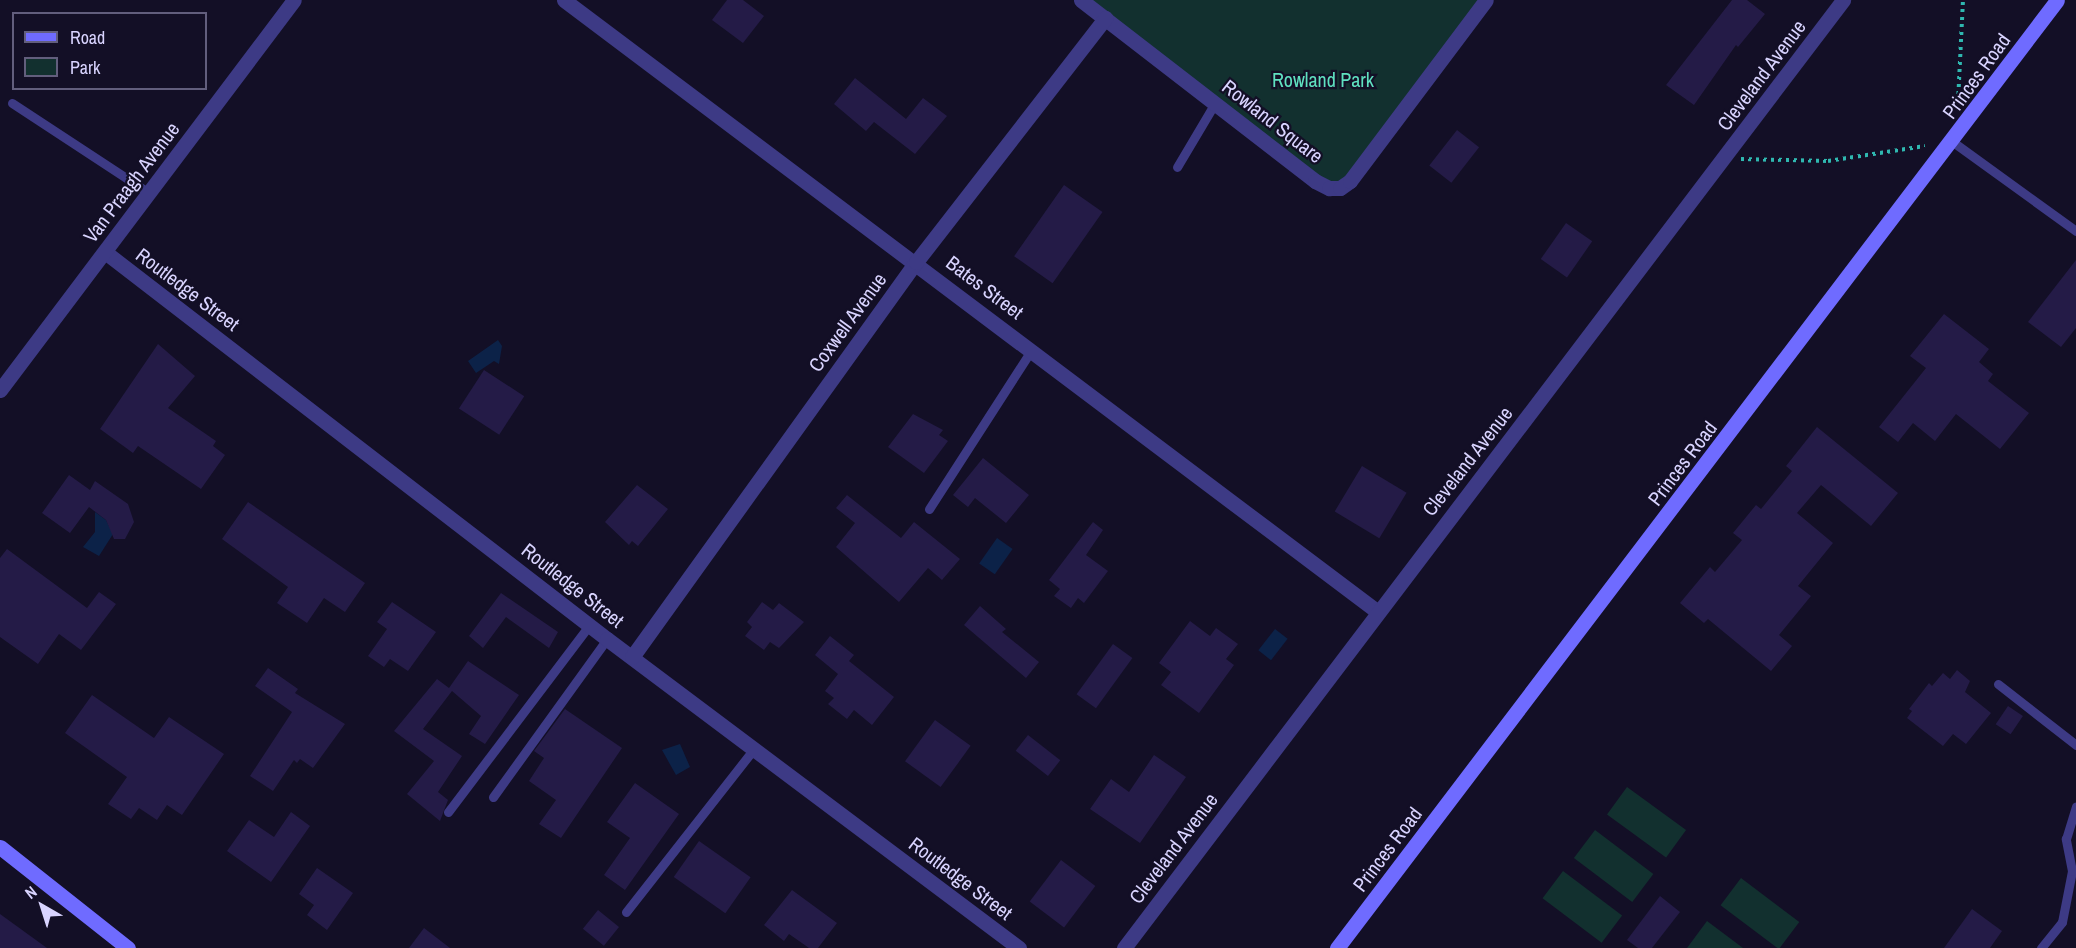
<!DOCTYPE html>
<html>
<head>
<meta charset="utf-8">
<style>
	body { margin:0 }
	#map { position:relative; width:2076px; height:948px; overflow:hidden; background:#130f26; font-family:"Archivo Narrow",sans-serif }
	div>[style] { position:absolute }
	.green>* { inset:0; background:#12302f; transform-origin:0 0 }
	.water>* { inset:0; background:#0c2248; transform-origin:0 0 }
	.building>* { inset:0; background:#241b47; transform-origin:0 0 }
	.path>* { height:4px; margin-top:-2px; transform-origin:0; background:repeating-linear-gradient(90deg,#2fb8b0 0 3px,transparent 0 7.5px) }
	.service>* { height:9px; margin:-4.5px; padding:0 4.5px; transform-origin:4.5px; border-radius:4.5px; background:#3d3a85 }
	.minor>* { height:15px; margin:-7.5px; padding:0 7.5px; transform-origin:7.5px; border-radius:7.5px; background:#3d3a85 }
	.secondary>* { height:15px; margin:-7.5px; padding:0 7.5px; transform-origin:7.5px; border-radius:7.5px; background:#6f6bff }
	span { translate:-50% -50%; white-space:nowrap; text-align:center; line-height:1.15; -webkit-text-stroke:4.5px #130f26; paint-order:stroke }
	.street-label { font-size:20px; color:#d9d4ff }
	.park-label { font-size:20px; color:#5fe0c0 }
	.legend { position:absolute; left:12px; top:12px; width:195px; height:78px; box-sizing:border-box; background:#130f26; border:2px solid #625e7d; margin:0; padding:8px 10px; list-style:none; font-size:18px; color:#d9d4ff }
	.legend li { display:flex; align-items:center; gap:12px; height:30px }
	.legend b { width:30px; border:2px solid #625e7d }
	.north { position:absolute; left:12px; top:876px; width:60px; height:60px; -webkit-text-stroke:4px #130f26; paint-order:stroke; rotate:321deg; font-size:16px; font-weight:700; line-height:24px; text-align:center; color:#d9d4ff }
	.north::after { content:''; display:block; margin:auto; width:21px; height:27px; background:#d9d4ff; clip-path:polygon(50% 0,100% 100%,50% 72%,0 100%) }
</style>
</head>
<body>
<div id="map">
	<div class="green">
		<div style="clip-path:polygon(1083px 0,1481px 0,1340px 191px)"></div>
		<div style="left:1627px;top:787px;width:73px;height:34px;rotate:36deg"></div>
		<div style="left:1595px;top:830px;width:73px;height:35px;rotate:37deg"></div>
		<div style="left:1563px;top:871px;width:74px;height:34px;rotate:37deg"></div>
		<div style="left:1741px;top:878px;width:73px;height:34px;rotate:37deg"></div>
		<div style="clip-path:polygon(1707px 921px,1743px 948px,1687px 948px)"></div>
	</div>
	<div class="water">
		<div style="clip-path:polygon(498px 340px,502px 346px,499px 364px,494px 361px,476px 373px,468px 361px)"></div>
		<div style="clip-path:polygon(95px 512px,106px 520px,113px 534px,99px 556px,83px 547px,95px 532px)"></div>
		<div style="left:997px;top:538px;width:19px;height:31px;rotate:35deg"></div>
		<div style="left:1275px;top:629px;width:16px;height:27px;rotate:38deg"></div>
		<div style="clip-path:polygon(680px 744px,690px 767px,676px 775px,662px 750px)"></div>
	</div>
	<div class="building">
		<div style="clip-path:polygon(727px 0,743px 0,764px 16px,743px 43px,712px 20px)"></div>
		<div style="clip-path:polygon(1732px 0,1747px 0,1765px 14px,1738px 47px,1736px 45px,1694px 105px,1666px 85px)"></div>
		<div style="clip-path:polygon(855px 78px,906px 119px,923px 98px,947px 116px,915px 154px,874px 122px,866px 131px,834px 104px)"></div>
		<div style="left:1457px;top:130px;width:28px;height:45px;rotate:38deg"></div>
		<div style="left:1064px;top:185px;width:47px;height:87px;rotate:35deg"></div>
		<div style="left:1566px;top:223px;width:32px;height:44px;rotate:35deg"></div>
		<div style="clip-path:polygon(2076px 260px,2076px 328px,2061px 347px,2028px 322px)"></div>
		<div style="clip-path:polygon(1944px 314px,1989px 349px,1979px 362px,1993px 374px,1988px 381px,2029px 413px,2000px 449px,1956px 414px,1935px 441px,1913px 423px,1898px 442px,1879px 427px,1926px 368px,1910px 356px)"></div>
		<div style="clip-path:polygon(158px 344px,195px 376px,168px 408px,216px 441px,213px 446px,225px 455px,201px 489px,138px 446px,133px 453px,100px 429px)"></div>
		<div style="left:484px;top:370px;width:48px;height:46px;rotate:33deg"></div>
		<div style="clip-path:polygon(913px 414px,943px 430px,939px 435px,948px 441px,924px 473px,888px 447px)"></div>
		<div style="clip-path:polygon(1817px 427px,1898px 493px,1871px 526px,1821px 485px,1797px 513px,1833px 543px,1798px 586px,1811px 596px,1779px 635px,1792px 646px,1771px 671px,1708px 619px,1704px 623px,1680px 603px,1710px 567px,1715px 572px,1742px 540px,1733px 533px,1756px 505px,1761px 509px,1792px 471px,1786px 466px)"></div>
		<div style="clip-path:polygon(983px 458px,1029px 495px,1006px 523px,975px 498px,968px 507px,953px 495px)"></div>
		<div style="left:1362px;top:466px;width:52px;height:53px;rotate:31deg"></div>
		<div style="clip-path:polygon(69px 475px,90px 490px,95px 481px,128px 504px,134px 522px,125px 539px,114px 539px,106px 520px,89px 507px,70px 533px,42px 513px)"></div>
		<div style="clip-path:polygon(637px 485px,668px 509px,638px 546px,632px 541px,629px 545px,605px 522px)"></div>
		<div style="clip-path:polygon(847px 495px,901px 538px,914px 522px,960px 559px,942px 580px,928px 568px,899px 602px,836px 547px,855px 523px,836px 508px)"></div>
		<div style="clip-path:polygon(248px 502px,365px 583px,345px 612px,324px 598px,307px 623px,277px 603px,288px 587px,222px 539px)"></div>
		<div style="clip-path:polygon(1093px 522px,1103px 530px,1086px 555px,1108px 571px,1084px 603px,1078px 598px,1071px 608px,1054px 596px,1060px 589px,1049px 580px)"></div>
		<div style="clip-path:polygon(7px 549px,87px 608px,99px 592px,116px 604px,81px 650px,59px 634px,38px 664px,0 637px,0 558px)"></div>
		<div style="clip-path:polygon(501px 593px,558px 632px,549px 648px,506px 617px,483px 648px,469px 636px)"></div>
		<div style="clip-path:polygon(392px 602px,436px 632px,408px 671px,390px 659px,384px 667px,368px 656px,387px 629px,377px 622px)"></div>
		<div style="clip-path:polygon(762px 602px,773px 610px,779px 603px,804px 622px,779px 648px,770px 642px,764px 650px,745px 636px,752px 627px,747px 622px)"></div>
		<div style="clip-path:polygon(980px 606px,1006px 629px,1002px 632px,1039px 662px,1026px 678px,964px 625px)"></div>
		<div style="clip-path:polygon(1190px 621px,1210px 636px,1216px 628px,1238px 644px,1226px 659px,1234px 665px,1199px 713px,1161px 685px,1171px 672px,1159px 663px)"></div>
		<div style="clip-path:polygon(830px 636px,854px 655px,849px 661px,894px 697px,872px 725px,854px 710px,847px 719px,828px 704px,834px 698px,825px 691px,838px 674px,815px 655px)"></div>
		<div style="left:1113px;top:644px;width:24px;height:62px;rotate:36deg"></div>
		<div style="clip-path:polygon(468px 661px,519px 695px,485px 744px,469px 734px,481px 716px,452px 691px,423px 729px,462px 756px,438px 792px,448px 800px,440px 821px,407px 794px,434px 761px,394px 731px,437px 679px,449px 688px)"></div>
		<div style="clip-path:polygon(268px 668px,298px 689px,295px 693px,345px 724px,313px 768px,300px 759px,297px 763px,294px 760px,273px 791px,250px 776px,292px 712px,255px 686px)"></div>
		<div style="clip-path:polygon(1957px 670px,1970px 681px,1965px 692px,1991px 713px,1966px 744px,1953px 734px,1943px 746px,1907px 718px,1912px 711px,1909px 709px,1929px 683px,1932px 686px,1943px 673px,1950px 679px)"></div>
		<div style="clip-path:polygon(92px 695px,154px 738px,169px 717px,224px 754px,182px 815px,167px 805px,157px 820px,139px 808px,131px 819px,108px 804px,127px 777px,65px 733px)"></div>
		<div style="left:2008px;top:706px;width:18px;height:22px;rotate:34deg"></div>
		<div style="clip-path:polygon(565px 709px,622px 748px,561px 838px,539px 824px,556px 800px,529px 781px,544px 758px,534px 751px)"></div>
		<div style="left:935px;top:720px;width:44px;height:51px;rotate:36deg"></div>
		<div style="left:1028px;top:735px;width:41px;height:20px;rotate:38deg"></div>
		<div style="clip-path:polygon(1154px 755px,1186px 777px,1140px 843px,1090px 809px,1111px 779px,1129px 792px)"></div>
		<div style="clip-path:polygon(635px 783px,679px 814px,625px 890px,604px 875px,630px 838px,607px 822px)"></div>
		<div style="clip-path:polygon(291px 812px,310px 826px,271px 882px,227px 851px,249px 820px,274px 837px)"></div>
		<div style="left:699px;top:841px;width:63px;height:44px;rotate:35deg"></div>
		<div style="left:1061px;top:860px;width:43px;height:52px;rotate:37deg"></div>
		<div style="clip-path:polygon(317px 868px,353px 893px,327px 930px,307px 915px,314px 905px,299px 894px)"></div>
		<div style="clip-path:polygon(792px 890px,837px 923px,818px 948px,809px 948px,789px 934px,784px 941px,764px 925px)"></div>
		<div style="clip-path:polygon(1660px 896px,1680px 912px,1652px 948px,1638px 948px,1627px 940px)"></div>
		<div style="clip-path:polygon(1972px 909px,2002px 931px,1990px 948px,1944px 948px)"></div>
		<div style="left:598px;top:910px;width:27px;height:24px;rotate:39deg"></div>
		<div style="clip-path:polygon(0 914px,47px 948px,0 948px)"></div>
		<div style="clip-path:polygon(424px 928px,450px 948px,409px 948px)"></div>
	</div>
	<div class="path">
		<div style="left:1958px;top:102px;width:102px;rotate:-87.2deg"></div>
		<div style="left:1741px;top:159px;width:87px;rotate:1.3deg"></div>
		<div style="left:1828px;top:161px;width:98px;rotate:-8.8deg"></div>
	</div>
	<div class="service">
		<div style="left:12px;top:103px;width:164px;rotate:33.3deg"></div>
		<div style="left:1953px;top:142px;width:152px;rotate:35.9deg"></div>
		<div style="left:1177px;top:167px;width:74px;rotate:-59.3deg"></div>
		<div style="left:929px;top:509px;width:190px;rotate:-57.2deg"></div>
		<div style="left:1998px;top:684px;width:99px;rotate:38deg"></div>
		<div style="left:493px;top:797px;width:195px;rotate:-54.2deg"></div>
		<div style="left:448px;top:812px;width:236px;rotate:-52.9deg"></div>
		<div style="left:626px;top:912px;width:207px;rotate:-51.9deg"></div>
		<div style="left:2041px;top:948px;width:33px;rotate:-51deg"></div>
		<div style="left:2062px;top:922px;width:52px;rotate:-78.9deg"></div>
		<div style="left:2072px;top:871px;width:33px;rotate:-101deg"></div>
		<div style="left:2066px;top:839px;width:34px;rotate:-73deg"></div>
	</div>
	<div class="minor">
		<div style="left:564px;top:0;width:1018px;rotate:36.94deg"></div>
		<div style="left:1081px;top:0;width:296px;rotate:37.7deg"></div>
		<div style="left:1315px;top:181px;width:16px;rotate:27deg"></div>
		<div style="left:1329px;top:188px;width:11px"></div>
		<div style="left:1340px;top:188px;width:12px;rotate:-35deg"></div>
		<div style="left:1350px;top:181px;width:226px;rotate:-53.1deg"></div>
		<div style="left:105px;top:252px;width:634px;rotate:37.63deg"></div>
		<div style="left:607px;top:639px;width:515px;rotate:36.87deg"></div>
		<div style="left:0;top:390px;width:488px;rotate:-53deg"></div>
		<div style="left:632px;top:657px;width:486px;rotate:-54.3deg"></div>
		<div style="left:916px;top:262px;width:309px;rotate:-52.2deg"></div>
		<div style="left:1124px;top:948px;width:1190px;rotate:-52.82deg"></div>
	</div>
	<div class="secondary">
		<div style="left:0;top:847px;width:163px;rotate:38.3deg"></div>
		<div style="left:1337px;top:948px;width:1190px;rotate:-52.78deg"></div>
	</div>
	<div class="street-label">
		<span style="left:1761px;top:75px;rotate:-53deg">Cleveland Avenue</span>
		<span style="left:1976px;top:76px;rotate:-54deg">Princes Road</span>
		<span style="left:1273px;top:121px;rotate:38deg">Rowland Square</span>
		<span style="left:131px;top:182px;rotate:-53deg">Van Praagh Avenue</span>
		<span style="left:985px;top:287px;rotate:37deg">Bates Street</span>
		<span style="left:188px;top:289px;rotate:37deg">Routledge Street</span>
		<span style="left:847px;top:322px;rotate:-54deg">Coxwell Avenue</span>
		<span style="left:1467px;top:461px;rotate:-52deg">Cleveland Avenue</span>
		<span style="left:1682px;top:463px;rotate:-53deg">Princes Road</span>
		<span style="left:573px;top:585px;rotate:38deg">Routledge Street</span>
		<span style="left:1173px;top:848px;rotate:-53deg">Cleveland Avenue</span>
		<span style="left:1387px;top:849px;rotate:-53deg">Princes Road</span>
		<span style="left:961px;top:878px;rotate:37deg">Routledge Street</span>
	</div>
	<div class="park-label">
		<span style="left:1323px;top:79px">Rowland Park</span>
	</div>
	<ul class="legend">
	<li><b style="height:8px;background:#6f6bff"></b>Road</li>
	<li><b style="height:16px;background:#12302f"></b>Park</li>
	</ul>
	<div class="north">N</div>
</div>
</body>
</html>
